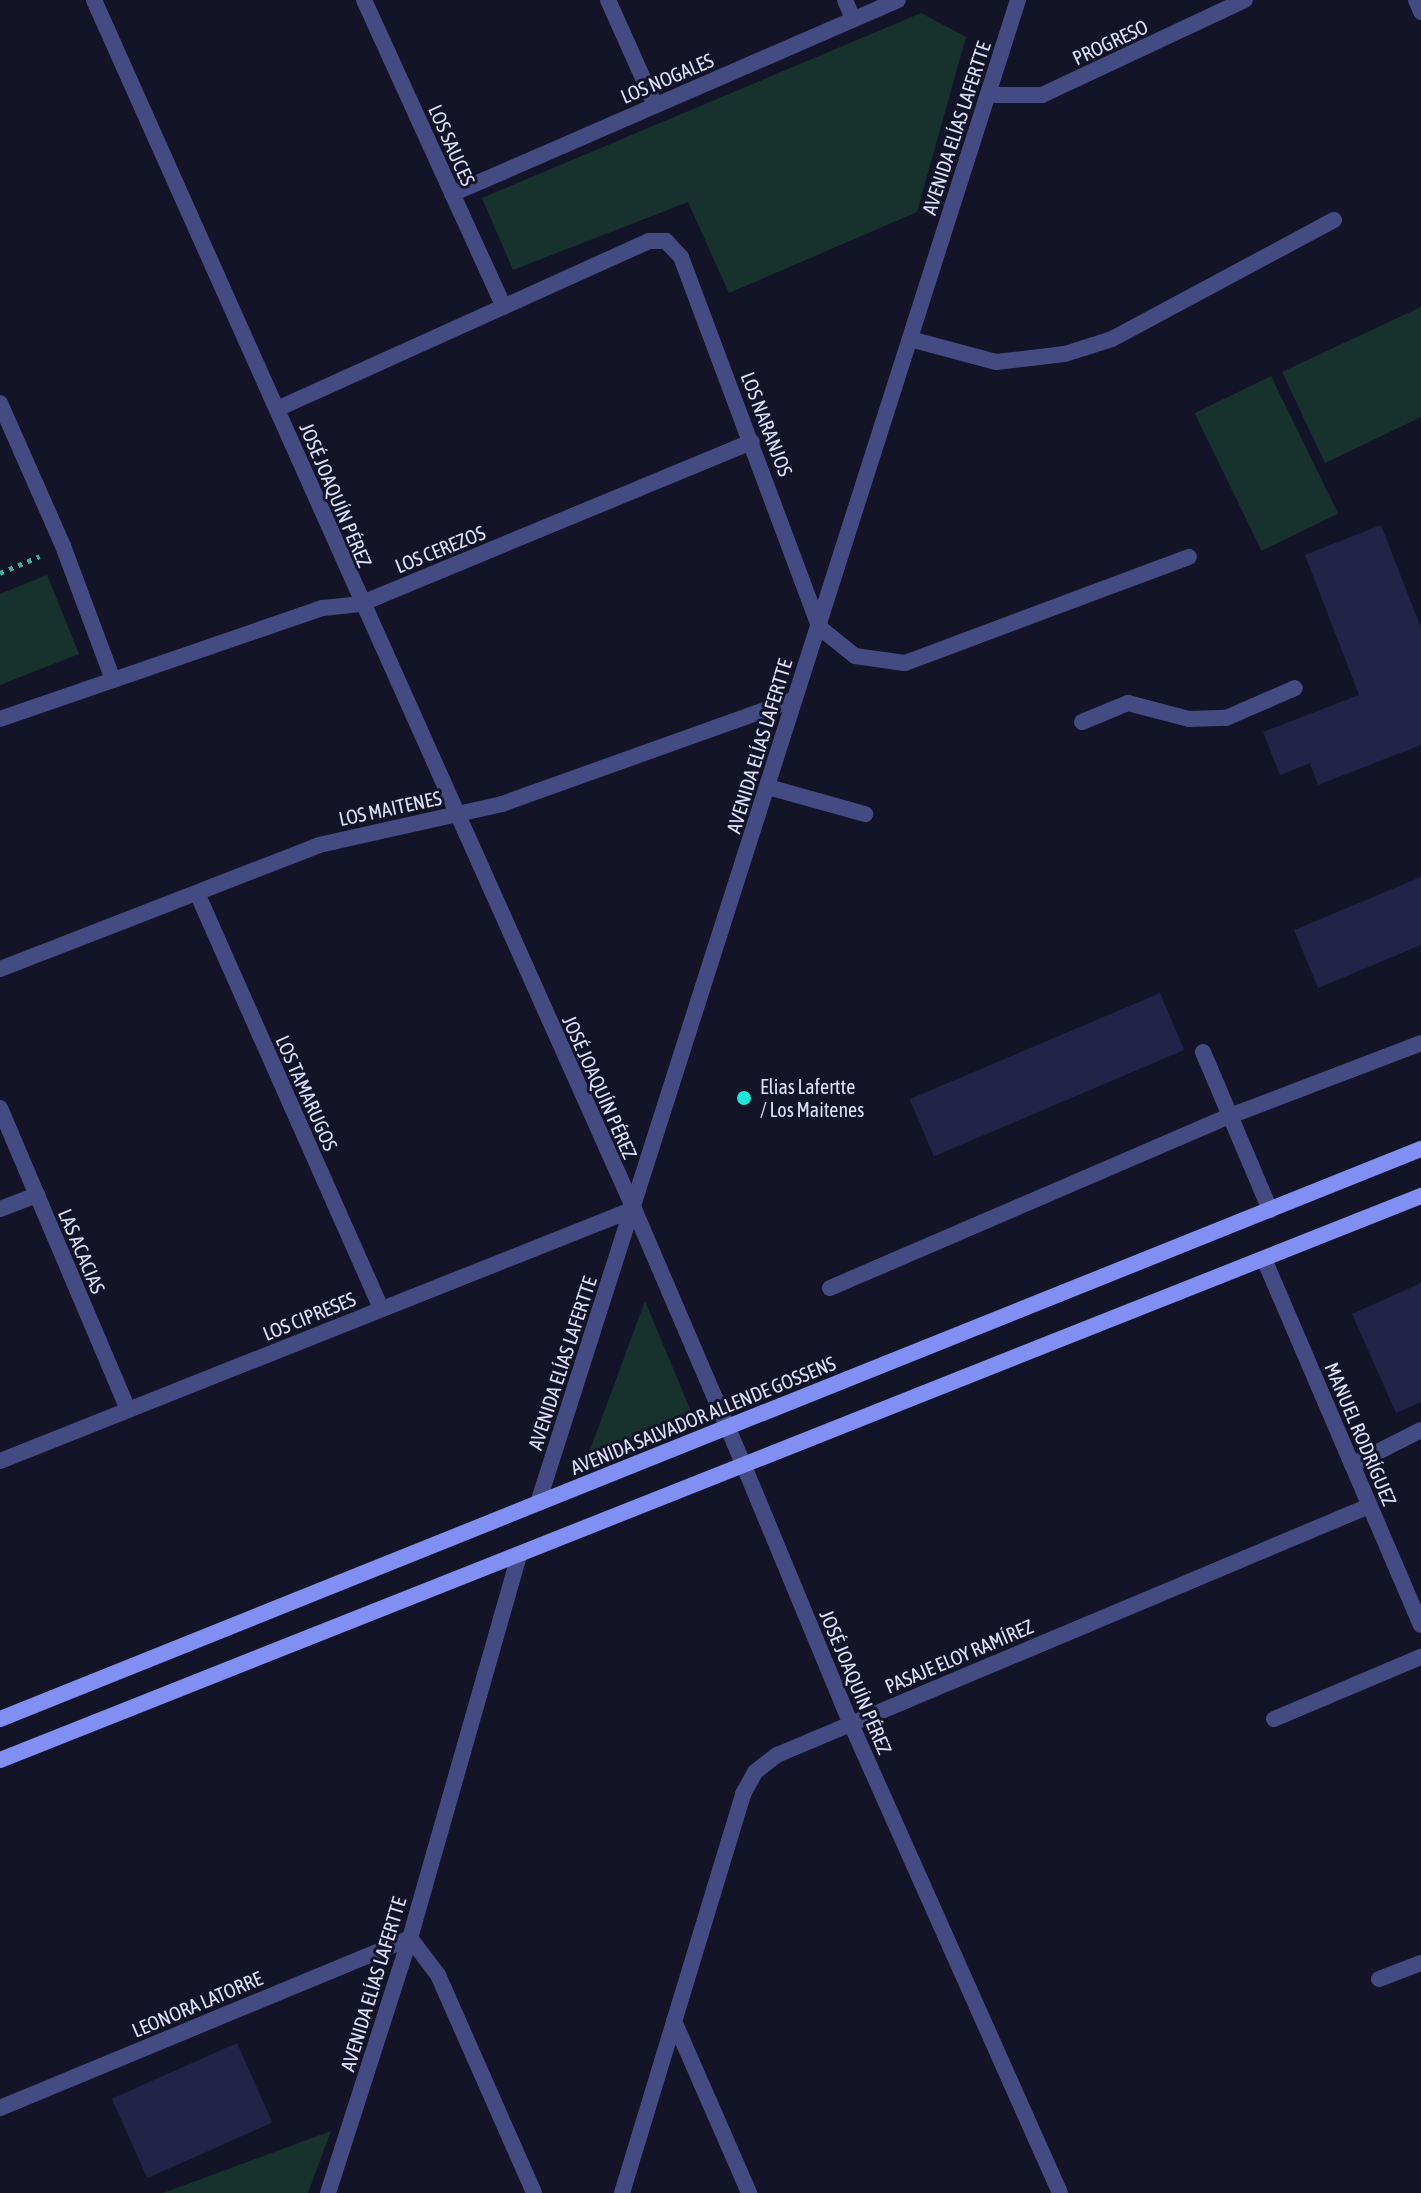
<!DOCTYPE html>
<html>
<head>
<meta charset="utf-8">
<style>
	body { margin:0 }
	#map { position:relative; width:1421px; height:2193px; overflow:hidden; background:#141428; font-family:"Asap Condensed",sans-serif }
	div>[style] { position:absolute }
	.green>* { inset:0; background:#17322c; transform-origin:0 0 }
	.building>* { inset:0; background:#232247; transform-origin:0 0 }
	.path>* { height:5px; margin-top:-2.5px; transform-origin:0; background:repeating-linear-gradient(90deg,#3faf96 0 4px,transparent 0 10px) }
	.service>* { height:16px; margin:-8px; padding:0 8px; transform-origin:8px; border-radius:8px; background:#444b82 }
	.minor>* { height:16px; margin:-8px; padding:0 8px; transform-origin:8px; border-radius:8px; background:#444b82 }
	.tertiary>* { height:16px; margin:-8px; padding:0 8px; transform-origin:8px; border-radius:8px; background:#444b82 }
	.secondary>* { height:16px; margin:-8px; padding:0 8px; transform-origin:8px; border-radius:8px; background:#808ff1 }
	.dots>* { width:22px; height:22px; translate:-50% -50%; box-sizing:border-box; border:4px solid #141428; border-radius:50% }
	span { translate:-50% -50%; white-space:nowrap; text-align:center; line-height:1.15; -webkit-text-stroke:6px #141428; paint-order:stroke }
	.street-label { font-size:20px; color:#dee0fb }
	.poi-label { font-size:20px; color:#dee0fb }
	.left { translate:0 -50%; text-align:left }
</style>
</head>
<body>
<div id="map">
	<div class="green">
		<div style="clip-path:polygon(921px 13px,966px 37px,917px 212px,729px 293px,688px 202px,513px 270px,482px 198px)"></div>
		<div style="clip-path:polygon(1421px 307px,1421px 417px,1325px 463px,1282px 372px)"></div>
		<div style="left:1271px;top:376px;width:153px;height:85px;rotate:64deg"></div>
		<div style="clip-path:polygon(47px 575px,79px 654px,0 685px,0 594px)"></div>
		<div style="clip-path:polygon(645px 1301px,695px 1421px,583px 1469px)"></div>
		<div style="clip-path:polygon(331px 2131px,308px 2193px,163px 2193px)"></div>
	</div>
	<div class="building">
		<div style="clip-path:polygon(1381px 525px,1421px 628px,1421px 745px,1318px 785px,1310px 763px,1280px 775px,1263px 732px,1359px 695px,1305px 555px)"></div>
		<div style="clip-path:polygon(1421px 877px,1421px 945px,1318px 988px,1294px 930px)"></div>
		<div style="left:1160px;top:993px;width:62px;height:272px;rotate:67deg"></div>
		<div style="clip-path:polygon(1421px 1283px,1421px 1402px,1396px 1413px,1352px 1314px)"></div>
		<div style="left:237px;top:2043px;width:87px;height:137px;rotate:66deg"></div>
	</div>
	<div class="path">
		<div style="left:0;top:573px;width:43px;rotate:-23deg"></div>
	</div>
	<div class="service">
		<div style="left:910px;top:339px;width:89px;rotate:15deg"></div>
		<div style="left:996px;top:362px;width:69px;rotate:-6.6deg"></div>
		<div style="left:1065px;top:354px;width:49px;rotate:-17.7deg"></div>
		<div style="left:1112px;top:339px;width:252px;rotate:-28.2deg"></div>
		<div style="left:819px;top:627px;width:46px;rotate:38.9deg"></div>
		<div style="left:855px;top:656px;width:50px;rotate:8deg"></div>
		<div style="left:905px;top:663px;width:303px;rotate:-20.5deg"></div>
		<div style="left:1082px;top:722px;width:50px;rotate:-22.4deg"></div>
		<div style="left:1128px;top:703px;width:63px;rotate:14.7deg"></div>
		<div style="left:1189px;top:719px;width:37px;rotate:-2deg"></div>
		<div style="left:1226px;top:718px;width:75px;rotate:-23.5deg"></div>
		<div style="left:768px;top:787px;width:101px;rotate:15.6deg"></div>
		<div style="left:674px;top:2021px;width:188px;rotate:66.4deg"></div>
	</div>
	<div class="minor">
		<div style="left:364px;top:0;width:337px;rotate:65.5deg"></div>
		<div style="left:608px;top:0;width:115px;rotate:65.9deg"></div>
		<div style="left:845px;top:0;width:21px;rotate:67deg"></div>
		<div style="left:452px;top:194px;width:486px;rotate:-23.5deg"></div>
		<div style="left:0;top:403px;width:156px;rotate:66.2deg"></div>
		<div style="left:63px;top:546px;width:143px;rotate:69.5deg"></div>
		<div style="left:277px;top:409px;width:408px;rotate:-24.3deg"></div>
		<div style="left:649px;top:241px;width:17px"></div>
		<div style="left:666px;top:241px;width:22px;rotate:47deg"></div>
		<div style="left:681px;top:257px;width:395px;rotate:69.5deg"></div>
		<div style="left:0;top:719px;width:342px;rotate:-19deg"></div>
		<div style="left:323px;top:608px;width:37px;rotate:-6deg"></div>
		<div style="left:360px;top:604px;width:424px;rotate:-22.5deg"></div>
		<div style="left:197px;top:893px;width:455px;rotate:66.1deg"></div>
		<div style="left:0;top:969px;width:342px;rotate:-21.2deg"></div>
		<div style="left:319px;top:845px;width:188px;rotate:-12.6deg"></div>
		<div style="left:502px;top:804px;width:309px;rotate:-19.7deg"></div>
		<div style="left:1203px;top:1052px;width:172px;rotate:67deg"></div>
		<div style="left:0;top:1108px;width:328px;rotate:67deg"></div>
		<div style="left:0;top:1209px;width:40px;rotate:-21deg"></div>
		<div style="left:830px;top:1288px;width:435px;rotate:-23.3deg"></div>
		<div style="left:1230px;top:1116px;width:204px;rotate:-20.9deg"></div>
		<div style="left:0;top:1461px;width:682px;rotate:-21.68deg"></div>
		<div style="left:634px;top:1209px;width:1324px;rotate:-114.07deg"></div>
		<div style="left:1352px;top:1465px;width:77px;rotate:-26.9deg"></div>
		<div style="left:744px;top:1466px;width:279px;rotate:67.5deg"></div>
		<div style="left:851px;top:1724px;width:513px;rotate:65.98deg"></div>
		<div style="left:1274px;top:1719px;width:160px;rotate:-22.9deg"></div>
		<div style="left:410px;top:1938px;width:46px;rotate:52.9deg"></div>
		<div style="left:438px;top:1975px;width:238px;rotate:66.2deg"></div>
		<div style="left:1379px;top:1979px;width:45px;rotate:-20.9deg"></div>
		<div style="left:0;top:2108px;width:444px;rotate:-22.5deg"></div>
		<div style="left:328px;top:2193px;width:268px;rotate:-72.2deg"></div>
		<div style="left:410px;top:1938px;width:397px;rotate:-74.1deg"></div>
		<div style="left:622px;top:2193px;width:417px;rotate:-73.1deg"></div>
		<div style="left:743px;top:1794px;width:25px;rotate:-61deg"></div>
		<div style="left:755px;top:1772px;width:28px;rotate:-38deg"></div>
		<div style="left:777px;top:1755px;width:642px;rotate:-22.81deg"></div>
	</div>
	<div class="tertiary">
		<div style="left:1416px;top:0;width:13px;rotate:67deg"></div>
		<div style="left:988px;top:95px;width:54px"></div>
		<div style="left:1042px;top:95px;width:224px;rotate:-25.1deg"></div>
		<div style="left:634px;top:1209px;width:280px;rotate:66.8deg"></div>
		<div style="left:1264px;top:1259px;width:398px;rotate:66.8deg"></div>
		<div style="left:538px;top:1503px;width:1578px;rotate:-72.29deg"></div>
	</div>
	<div class="secondary">
		<div style="left:0;top:1719px;width:1531px;rotate:-21.86deg"></div>
		<div style="left:0;top:1760px;width:1529px;rotate:-21.65deg"></div>
	</div>
	<div class="dots">
		<div style="left:744px;top:1098px;background:#20e6da"></div>
	</div>
	<div class="street-label">
		<span style="left:1110px;top:42px;rotate:-25deg">PROGRESO</span>
		<span style="left:667px;top:78px;rotate:-23deg">LOS NOGALES</span>
		<span style="left:956px;top:128px;rotate:-72deg">AVENIDA ELÍAS LAFERTTE</span>
		<span style="left:452px;top:145px;rotate:66deg">LOS SAUCES</span>
		<span style="left:767px;top:424px;rotate:69deg">LOS NARANJOS</span>
		<span style="left:336px;top:495px;rotate:67deg">JOSÉ JOAQUÍN PÉREZ</span>
		<span style="left:440px;top:549px;rotate:-22deg">LOS CEREZOS</span>
		<span style="left:759px;top:746px;rotate:-73deg">AVENIDA ELÍAS LAFERTTE</span>
		<span style="left:390px;top:808px;rotate:-12deg">LOS MAITENES</span>
		<span style="left:600px;top:1087px;rotate:66deg">JOSÉ JOAQUÍN PÉREZ</span>
		<span style="left:307px;top:1093px;rotate:66deg">LOS TAMARUGOS</span>
		<span style="left:82px;top:1251px;rotate:67deg">LAS ACACIAS</span>
		<span style="left:309px;top:1316px;rotate:-22deg">LOS CIPRESES</span>
		<span style="left:562px;top:1363px;rotate:-72deg">AVENIDA ELÍAS LAFERTTE</span>
		<span style="left:703px;top:1415px;rotate:-22deg">AVENIDA SALVADOR ALLENDE GOSSENS</span>
		<span style="left:1361px;top:1434px;rotate:67deg">MANUEL RODRÍGUEZ</span>
		<span style="left:959px;top:1656px;rotate:-23deg">PASAJE ELOY RAMÍREZ</span>
		<span style="left:856px;top:1682px;rotate:67deg">JOSÉ JOAQUÍN PÉREZ</span>
		<span style="left:373px;top:1984px;rotate:-73deg">AVENIDA ELÍAS LAFERTTE</span>
		<span style="left:197px;top:2004px;rotate:-23deg">LEONORA LATORRE</span>
	</div>
	<div class="poi-label">
		<span class="left" style="left:760px;top:1098px">Elias Lafertte<br>/ Los Maitenes</span>
	</div>
</div>
</body>
</html>
